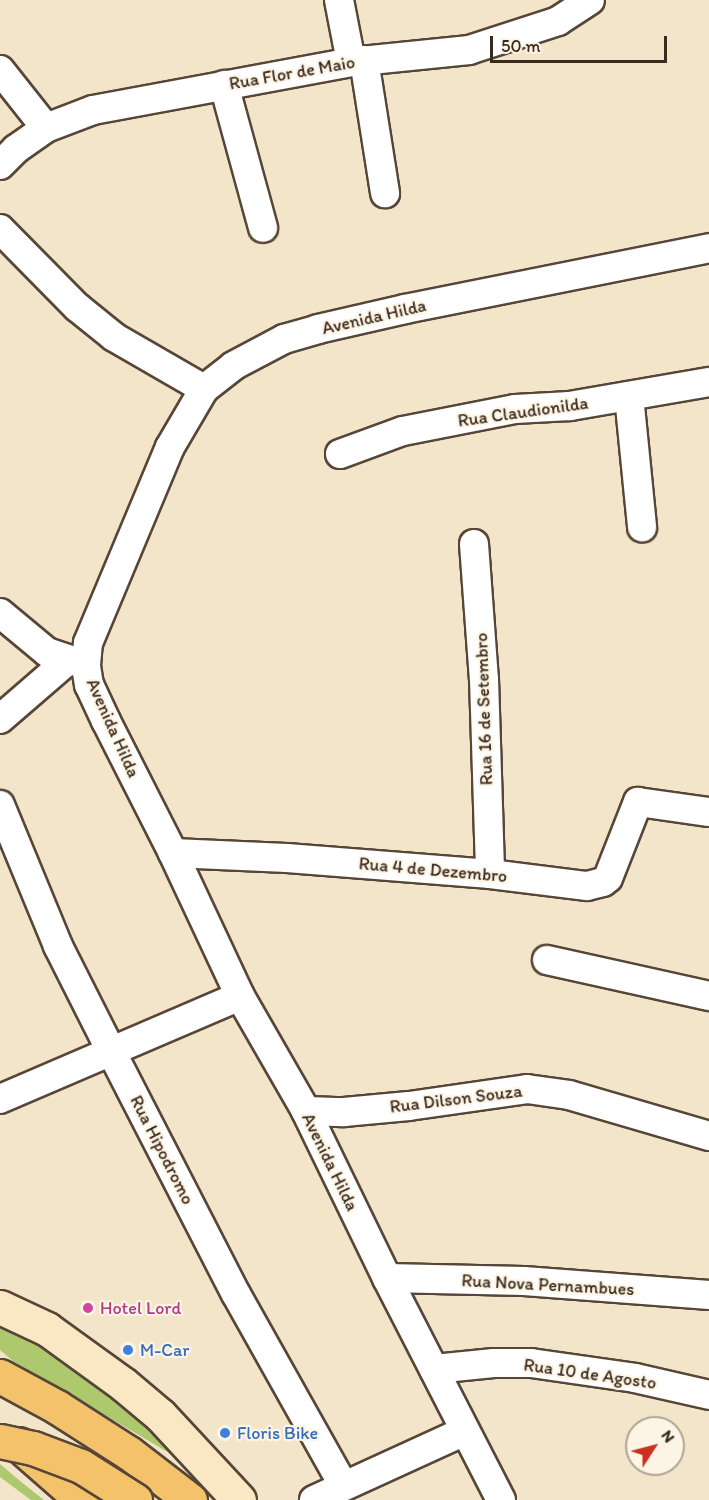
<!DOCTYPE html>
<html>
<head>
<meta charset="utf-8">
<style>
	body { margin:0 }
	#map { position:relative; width:709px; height:1500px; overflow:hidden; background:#f3e5c9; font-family:Itim,sans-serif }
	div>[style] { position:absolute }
	.green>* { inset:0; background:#aec86e }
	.roads { filter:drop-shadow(2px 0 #574638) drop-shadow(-2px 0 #574638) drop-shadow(0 2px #574638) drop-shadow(0 -2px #574638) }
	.minor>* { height:28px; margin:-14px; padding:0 14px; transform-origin:14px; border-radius:14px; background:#fff }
	.secondary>* { height:33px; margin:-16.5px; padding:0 16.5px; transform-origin:16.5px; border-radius:16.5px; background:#fae7c3 }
	.primary>* { height:33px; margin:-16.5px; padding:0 16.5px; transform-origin:16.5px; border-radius:16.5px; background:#f3c26a }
	.trunk>* { height:33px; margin:-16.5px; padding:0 16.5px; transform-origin:16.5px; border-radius:16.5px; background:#f3c26a }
	.bridges { filter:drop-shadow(2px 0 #574638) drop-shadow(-2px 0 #574638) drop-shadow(0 2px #574638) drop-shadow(0 -2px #574638) }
	.trunk-bridge>* { height:33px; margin:-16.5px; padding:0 16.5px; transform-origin:16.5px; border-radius:16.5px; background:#f3c26a }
	.dots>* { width:16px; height:16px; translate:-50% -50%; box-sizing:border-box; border:3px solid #fcf5e5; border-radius:50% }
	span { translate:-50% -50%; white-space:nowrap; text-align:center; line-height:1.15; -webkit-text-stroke:4.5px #fcf5e5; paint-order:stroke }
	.street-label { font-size:18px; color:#3b2a1e }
	.hotel-label { font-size:18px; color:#b23c85 }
	.left { translate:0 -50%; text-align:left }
	.shop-label { font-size:18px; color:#366cbe }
	.north { position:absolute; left:625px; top:1416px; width:60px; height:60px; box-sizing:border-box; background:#fcf5e5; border:2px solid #afa495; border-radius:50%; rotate:54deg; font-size:16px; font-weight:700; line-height:24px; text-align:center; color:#3b2a1e }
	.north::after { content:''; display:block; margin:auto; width:21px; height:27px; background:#c8321e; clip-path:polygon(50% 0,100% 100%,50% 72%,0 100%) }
	.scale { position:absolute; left:490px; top:36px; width:177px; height:27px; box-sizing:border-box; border:3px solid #3b2a1e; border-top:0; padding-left:8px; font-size:18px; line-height:21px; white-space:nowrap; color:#3b2a1e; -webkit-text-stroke:4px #fcf5e5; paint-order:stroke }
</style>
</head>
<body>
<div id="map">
	<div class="green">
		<div style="clip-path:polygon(0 1320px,68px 1362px,157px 1431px,188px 1464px,13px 1361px,0 1350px)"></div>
		<div style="clip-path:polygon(0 1464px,20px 1481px,44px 1500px,31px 1500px,0 1477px)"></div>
	</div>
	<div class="roads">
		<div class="minor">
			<div style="left:339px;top:0;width:63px;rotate:79deg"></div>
			<div style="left:364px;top:60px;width:135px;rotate:81deg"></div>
			<div style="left:0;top:70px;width:74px;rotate:51.6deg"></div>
			<div style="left:224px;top:85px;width:148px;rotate:74.7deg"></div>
			<div style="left:0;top:165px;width:23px;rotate:-45deg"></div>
			<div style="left:16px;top:149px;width:37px;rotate:-35deg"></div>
			<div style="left:46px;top:128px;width:50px;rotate:-21deg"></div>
			<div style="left:93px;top:110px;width:262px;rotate:-10.5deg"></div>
			<div style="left:351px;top:62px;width:119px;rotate:-5.8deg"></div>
			<div style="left:469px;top:50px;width:94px;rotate:-18deg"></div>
			<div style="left:558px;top:21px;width:38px;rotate:-33deg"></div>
			<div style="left:0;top:229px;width:110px;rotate:45.4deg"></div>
			<div style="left:77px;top:307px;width:48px;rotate:39deg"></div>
			<div style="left:114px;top:337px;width:104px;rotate:30deg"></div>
			<div style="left:629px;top:396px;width:132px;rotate:84.3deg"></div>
			<div style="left:340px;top:454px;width:67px;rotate:-20.1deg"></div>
			<div style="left:403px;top:431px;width:114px;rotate:-11.1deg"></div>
			<div style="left:515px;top:409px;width:55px;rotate:-3.1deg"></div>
			<div style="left:570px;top:406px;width:141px;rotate:-9.8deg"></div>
			<div style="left:474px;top:544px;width:135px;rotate:85.8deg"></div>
			<div style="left:484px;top:679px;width:195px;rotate:88.2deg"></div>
			<div style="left:0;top:613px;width:61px;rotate:39.7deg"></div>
			<div style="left:47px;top:652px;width:41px;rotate:18.4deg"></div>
			<div style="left:0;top:719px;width:90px;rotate:-40.9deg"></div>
			<div style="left:0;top:805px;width:152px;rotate:67.6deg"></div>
			<div style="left:58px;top:946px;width:118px;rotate:63.2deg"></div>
			<div style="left:111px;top:1051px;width:273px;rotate:62.8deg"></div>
			<div style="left:236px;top:1294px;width:219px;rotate:60.7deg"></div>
			<div style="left:173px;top:853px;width:114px;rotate:2.5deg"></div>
			<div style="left:287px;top:858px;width:204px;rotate:4.5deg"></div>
			<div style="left:490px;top:874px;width:98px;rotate:7.1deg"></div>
			<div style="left:587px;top:886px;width:16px;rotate:-14deg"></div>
			<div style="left:603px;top:882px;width:6px;rotate:-39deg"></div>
			<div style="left:608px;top:878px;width:82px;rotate:-68.5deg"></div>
			<div style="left:638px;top:802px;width:72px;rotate:8deg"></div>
			<div style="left:547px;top:960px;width:166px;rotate:12.5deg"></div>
			<div style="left:0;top:1099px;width:261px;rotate:-23.2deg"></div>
			<div style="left:306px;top:1111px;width:38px;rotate:2deg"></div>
			<div style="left:344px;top:1112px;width:65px;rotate:-5.3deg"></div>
			<div style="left:409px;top:1106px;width:119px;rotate:-8.2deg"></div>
			<div style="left:527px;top:1089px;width:42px;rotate:8.1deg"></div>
			<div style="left:569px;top:1095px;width:146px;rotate:16.3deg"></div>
			<div style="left:387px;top:1278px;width:137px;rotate:1.3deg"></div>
			<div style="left:524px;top:1281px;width:186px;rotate:4.3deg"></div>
			<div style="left:434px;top:1369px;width:60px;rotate:-5.7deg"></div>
			<div style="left:494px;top:1363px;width:37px"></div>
			<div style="left:531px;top:1363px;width:105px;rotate:8.2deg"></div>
			<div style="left:635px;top:1378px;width:76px;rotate:12.9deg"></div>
			<div style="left:314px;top:1500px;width:166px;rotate:-24.6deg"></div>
			<div style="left:501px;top:1500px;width:250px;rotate:-117.2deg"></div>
			<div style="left:387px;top:1278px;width:186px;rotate:-115.9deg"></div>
			<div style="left:306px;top:1111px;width:133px;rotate:-119.9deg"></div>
			<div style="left:240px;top:996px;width:158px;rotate:-115.1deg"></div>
			<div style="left:173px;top:853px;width:148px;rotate:-116.9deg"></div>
			<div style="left:106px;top:721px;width:40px;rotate:-115deg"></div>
			<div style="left:89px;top:685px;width:20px;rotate:-99deg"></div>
			<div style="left:86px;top:665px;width:22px;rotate:-85deg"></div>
			<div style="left:88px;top:643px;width:212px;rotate:-67.3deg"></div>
			<div style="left:170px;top:447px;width:67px;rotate:-59.6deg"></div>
			<div style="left:204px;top:389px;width:37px;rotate:-38deg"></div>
			<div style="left:233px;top:366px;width:58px;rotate:-27.9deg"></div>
			<div style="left:284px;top:339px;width:35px;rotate:-16deg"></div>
			<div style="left:318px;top:329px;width:89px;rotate:-12.9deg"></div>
			<div style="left:405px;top:309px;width:310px;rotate:-11.3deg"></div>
		</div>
		<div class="secondary">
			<div style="left:0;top:1307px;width:52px;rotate:25.1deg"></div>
			<div style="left:47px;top:1329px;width:94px;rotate:35.9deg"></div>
			<div style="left:123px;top:1384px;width:48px;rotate:40deg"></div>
			<div style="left:160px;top:1415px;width:116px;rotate:47.1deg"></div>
		</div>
		<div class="primary">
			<div style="left:18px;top:1444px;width:85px;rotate:41.2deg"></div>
		</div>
		<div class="trunk">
			<div style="left:0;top:1376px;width:65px;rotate:28.5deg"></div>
			<div style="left:57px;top:1407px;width:85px;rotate:32.6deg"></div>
			<div style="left:129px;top:1453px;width:77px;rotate:37.6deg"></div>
		</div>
	</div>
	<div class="bridges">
		<div class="trunk-bridge">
			<div style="left:0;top:1441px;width:34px;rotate:12deg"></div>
			<div style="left:33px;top:1448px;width:51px;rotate:20.6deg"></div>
			<div style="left:81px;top:1466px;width:64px;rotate:32.2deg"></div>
		</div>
	</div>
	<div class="dots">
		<div style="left:88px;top:1308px;background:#d1479c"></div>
		<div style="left:128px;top:1350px;background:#3f7fe0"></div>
		<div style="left:225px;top:1433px;background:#3f7fe0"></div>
	</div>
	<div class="street-label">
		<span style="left:292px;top:73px;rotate:-10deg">Rua Flor de Maio</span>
		<span style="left:374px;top:317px;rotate:-13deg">Avenida Hilda</span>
		<span style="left:523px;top:412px;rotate:-8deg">Rua Claudionilda</span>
		<span style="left:484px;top:709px;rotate:-92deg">Rua 16 de Setembro</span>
		<span style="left:113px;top:728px;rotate:66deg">Avenida Hilda</span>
		<span style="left:433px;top:870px;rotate:5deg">Rua 4 de Dezembro</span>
		<span style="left:456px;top:1099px;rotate:-7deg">Rua Dilson Souza</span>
		<span style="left:162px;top:1150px;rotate:63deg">Rua Hipodromo</span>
		<span style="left:330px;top:1162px;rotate:64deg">Avenida Hilda</span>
		<span style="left:548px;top:1285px;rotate:3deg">Rua Nova Pernambues</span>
		<span style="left:590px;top:1374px;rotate:8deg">Rua 10 de Agosto</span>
	</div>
	<div class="hotel-label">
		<span class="left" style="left:100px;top:1308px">Hotel Lord</span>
	</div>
	<div class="shop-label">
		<span class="left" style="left:140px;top:1350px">M-Car</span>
		<span class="left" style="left:237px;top:1433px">Floris Bike</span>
	</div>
	<div class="north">N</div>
	<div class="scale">50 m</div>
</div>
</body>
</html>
